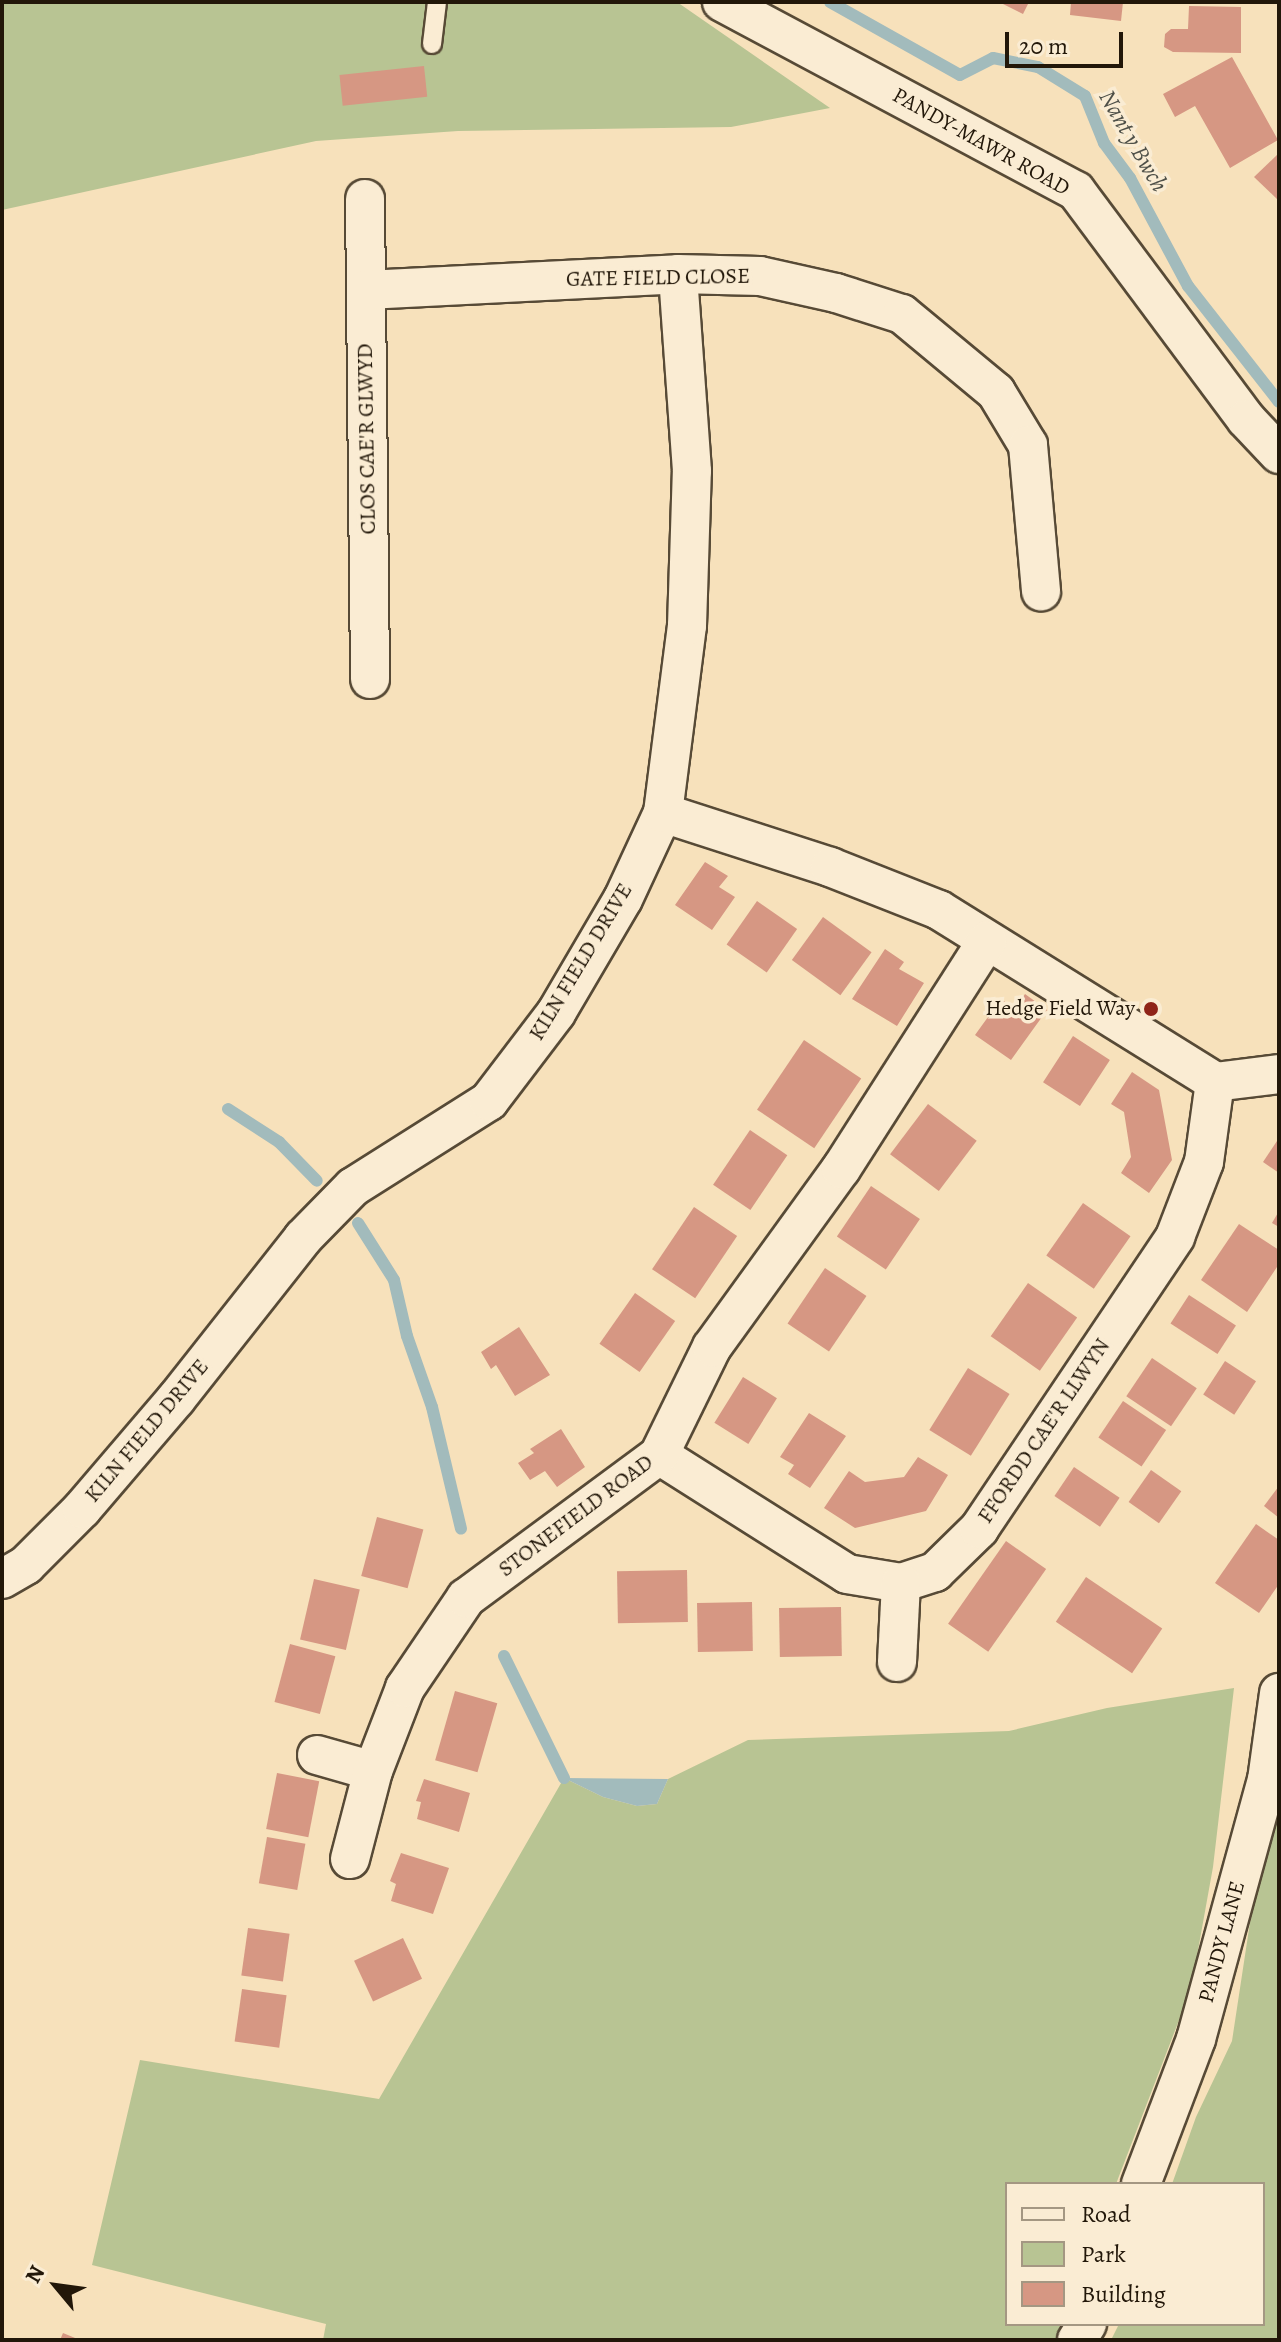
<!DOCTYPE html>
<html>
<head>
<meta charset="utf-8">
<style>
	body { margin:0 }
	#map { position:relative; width:1281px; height:2342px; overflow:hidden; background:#f7e1bb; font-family:Alegreya,serif }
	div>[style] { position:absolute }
	.green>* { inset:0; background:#b8c493 }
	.water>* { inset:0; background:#a2bbbc }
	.stream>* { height:12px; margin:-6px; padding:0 6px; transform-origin:6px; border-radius:6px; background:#a2bbbc }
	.building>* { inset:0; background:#d69783; transform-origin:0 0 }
	.roads { filter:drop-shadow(2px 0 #574a36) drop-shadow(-2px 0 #574a36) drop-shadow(0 2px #574a36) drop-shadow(0 -2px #574a36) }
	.lane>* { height:18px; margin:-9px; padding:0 9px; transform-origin:9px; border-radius:9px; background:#faecd3 }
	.street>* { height:38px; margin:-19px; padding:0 19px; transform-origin:19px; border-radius:19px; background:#faecd3 }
	.dots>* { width:22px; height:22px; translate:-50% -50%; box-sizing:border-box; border:4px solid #faecd3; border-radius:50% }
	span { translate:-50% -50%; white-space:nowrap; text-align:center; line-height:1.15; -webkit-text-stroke:7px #faecd3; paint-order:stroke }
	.street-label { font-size:22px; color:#221709 }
	.poi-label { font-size:22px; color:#221709 }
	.right { translate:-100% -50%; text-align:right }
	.water-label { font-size:24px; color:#4f5048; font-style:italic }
	.frame { position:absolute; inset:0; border:4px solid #221709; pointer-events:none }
	.legend { position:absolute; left:1005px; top:2182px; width:260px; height:144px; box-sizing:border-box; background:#faecd3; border:2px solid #a49782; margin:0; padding:10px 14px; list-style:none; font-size:24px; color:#221709 }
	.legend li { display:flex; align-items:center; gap:16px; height:40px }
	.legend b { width:40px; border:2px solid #a49782 }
	.north { position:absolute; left:16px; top:2246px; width:80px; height:80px; -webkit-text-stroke:6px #faecd3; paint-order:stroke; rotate:299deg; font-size:22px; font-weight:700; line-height:32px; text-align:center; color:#221709 }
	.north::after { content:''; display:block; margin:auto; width:28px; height:36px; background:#221709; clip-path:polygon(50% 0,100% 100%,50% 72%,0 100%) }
	.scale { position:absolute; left:1005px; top:32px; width:118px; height:36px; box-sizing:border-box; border:4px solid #221709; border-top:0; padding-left:10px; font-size:24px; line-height:28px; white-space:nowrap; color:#221709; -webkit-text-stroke:6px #faecd3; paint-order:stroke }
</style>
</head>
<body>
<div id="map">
	<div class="green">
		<div style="clip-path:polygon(2px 2px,677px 2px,830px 108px,731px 127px,458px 131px,316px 141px,2px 210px)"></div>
		<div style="clip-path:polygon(1234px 1688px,1213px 1867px,1191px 1989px,1116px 2184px,1007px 2184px,1007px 2324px,1063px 2324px,1057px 2340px,323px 2340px,326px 2324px,92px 2265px,140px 2060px,379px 2099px,564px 1778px,603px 1797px,637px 1806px,657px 1804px,668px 1779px,748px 1740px,1009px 1731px,1107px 1708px)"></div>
		<div style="clip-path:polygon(1279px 1806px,1279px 2340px,1111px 2340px,1119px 2324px,1263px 2324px,1263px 2184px,1172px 2184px,1196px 2117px,1232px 2041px,1254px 1896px)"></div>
	</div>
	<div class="water">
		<div style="clip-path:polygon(564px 1778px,668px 1779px,657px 1804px,637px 1806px,603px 1797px)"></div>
	</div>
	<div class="stream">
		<div style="left:830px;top:2px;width:149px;rotate:29.3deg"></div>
		<div style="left:960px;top:75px;width:37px;rotate:-27deg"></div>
		<div style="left:993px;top:58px;width:46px;rotate:11.3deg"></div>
		<div style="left:1038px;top:67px;width:55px;rotate:31.7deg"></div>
		<div style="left:1085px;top:96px;width:51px;rotate:68deg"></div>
		<div style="left:1104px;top:143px;width:44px;rotate:53.4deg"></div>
		<div style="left:1130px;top:178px;width:123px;rotate:61.8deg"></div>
		<div style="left:1188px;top:286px;width:147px;rotate:51.9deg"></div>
		<div style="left:228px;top:1109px;width:61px;rotate:32.9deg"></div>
		<div style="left:279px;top:1142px;width:54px;rotate:45.7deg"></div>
		<div style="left:358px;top:1223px;width:67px;rotate:57.7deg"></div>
		<div style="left:394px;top:1280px;width:57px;rotate:76.9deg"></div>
		<div style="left:407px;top:1336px;width:75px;rotate:70.6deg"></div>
		<div style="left:432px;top:1407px;width:125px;rotate:76.6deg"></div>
		<div style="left:504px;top:1656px;width:136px;rotate:63.8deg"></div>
	</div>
	<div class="building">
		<div style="clip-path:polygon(999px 2px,1029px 2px,1023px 14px)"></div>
		<div style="clip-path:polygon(1071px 2px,1123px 2px,1121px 21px,1070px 15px)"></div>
		<div style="clip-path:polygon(1189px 6px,1241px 7px,1241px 53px,1173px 52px,1164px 47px,1165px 34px,1171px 29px,1188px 29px)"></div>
		<div style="clip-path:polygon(1232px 57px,1278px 140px,1230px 168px,1195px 106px,1175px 117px,1163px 94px)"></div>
		<div style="left:424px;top:66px;width:31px;height:85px;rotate:84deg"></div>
		<div style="clip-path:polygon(1279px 153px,1279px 201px,1254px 177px)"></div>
		<div style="clip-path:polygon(705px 862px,728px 876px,719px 887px,735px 897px,712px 930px,675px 905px)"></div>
		<div style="left:757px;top:901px;width:49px;height:53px;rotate:35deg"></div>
		<div style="left:823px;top:917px;width:60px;height:53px;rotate:36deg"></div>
		<div style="clip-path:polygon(885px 949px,904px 962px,899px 969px,924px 983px,897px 1026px,852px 999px)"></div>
		<div style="clip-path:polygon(1025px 994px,1047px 1010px,1011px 1060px,975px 1035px,1001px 999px,1015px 1009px)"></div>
		<div style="left:1073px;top:1036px;width:44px;height:55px;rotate:33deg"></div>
		<div style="left:804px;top:1040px;width:69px;height:84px;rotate:34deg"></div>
		<div style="clip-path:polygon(1132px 1072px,1159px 1090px,1172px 1160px,1149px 1193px,1121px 1173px,1131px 1157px,1124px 1112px,1111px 1104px)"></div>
		<div style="left:928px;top:1104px;width:61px;height:63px;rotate:37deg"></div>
		<div style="left:750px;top:1130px;width:45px;height:66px;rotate:34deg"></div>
		<div style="clip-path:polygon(1279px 1138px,1279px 1173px,1263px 1162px)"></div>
		<div style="left:871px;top:1186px;width:59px;height:61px;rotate:34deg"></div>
		<div style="left:1083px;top:1203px;width:58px;height:64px;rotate:35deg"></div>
		<div style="left:694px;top:1207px;width:52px;height:75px;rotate:34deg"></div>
		<div style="clip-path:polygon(1279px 1211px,1279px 1227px,1272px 1223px)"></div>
		<div style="clip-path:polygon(1239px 1224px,1279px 1250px,1279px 1264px,1247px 1312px,1201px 1280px)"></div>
		<div style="left:825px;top:1268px;width:50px;height:67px;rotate:34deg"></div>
		<div style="left:1028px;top:1283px;width:60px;height:65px;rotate:35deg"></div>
		<div style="left:635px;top:1293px;width:49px;height:62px;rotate:35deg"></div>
		<div style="left:1189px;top:1295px;width:56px;height:34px;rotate:33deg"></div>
		<div style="clip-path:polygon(519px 1327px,550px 1375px,515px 1396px,496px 1365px,491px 1369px,481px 1352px)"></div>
		<div style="left:1152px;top:1358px;width:54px;height:46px;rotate:34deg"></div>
		<div style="left:1225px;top:1361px;width:37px;height:40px;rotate:33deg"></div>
		<div style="left:968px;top:1368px;width:49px;height:73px;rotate:32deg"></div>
		<div style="left:743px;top:1377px;width:40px;height:54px;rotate:32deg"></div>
		<div style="left:1123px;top:1401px;width:52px;height:44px;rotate:34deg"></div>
		<div style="clip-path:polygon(809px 1413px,846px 1436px,810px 1488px,788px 1474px,794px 1465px,780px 1457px)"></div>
		<div style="clip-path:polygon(561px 1429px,585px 1467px,557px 1487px,545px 1471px,530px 1480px,518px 1463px,534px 1453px,530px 1449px)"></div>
		<div style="clip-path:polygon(918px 1457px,948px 1475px,926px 1511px,855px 1528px,824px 1508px,849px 1471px,865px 1482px,904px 1477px)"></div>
		<div style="left:1074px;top:1467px;width:55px;height:35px;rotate:34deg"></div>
		<div style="left:1151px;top:1470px;width:37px;height:39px;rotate:35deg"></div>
		<div style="clip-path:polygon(1279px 1486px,1279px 1518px,1264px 1506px)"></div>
		<div style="left:377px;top:1517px;width:48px;height:61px;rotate:15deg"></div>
		<div style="clip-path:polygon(1256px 1524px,1279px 1540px,1279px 1584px,1259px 1613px,1215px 1583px)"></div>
		<div style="left:1006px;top:1541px;width:49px;height:101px;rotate:35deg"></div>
		<div style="left:687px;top:1570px;width:52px;height:70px;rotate:89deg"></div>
		<div style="left:1086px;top:1577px;width:92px;height:54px;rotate:34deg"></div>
		<div style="left:314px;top:1579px;width:47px;height:62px;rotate:13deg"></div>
		<div style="left:752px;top:1602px;width:49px;height:55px;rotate:89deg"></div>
		<div style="left:841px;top:1607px;width:49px;height:62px;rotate:89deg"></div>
		<div style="left:290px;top:1644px;width:47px;height:60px;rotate:15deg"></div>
		<div style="left:455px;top:1691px;width:44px;height:72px;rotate:16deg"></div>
		<div style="left:277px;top:1773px;width:43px;height:57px;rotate:11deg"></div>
		<div style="clip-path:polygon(424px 1779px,470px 1793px,459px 1832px,417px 1819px,421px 1802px,416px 1801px)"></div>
		<div style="left:267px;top:1837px;width:39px;height:47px;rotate:10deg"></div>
		<div style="clip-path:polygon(401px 1853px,449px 1868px,433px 1914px,391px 1901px,396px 1884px,390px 1881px)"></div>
		<div style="left:248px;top:1928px;width:42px;height:48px;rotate:8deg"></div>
		<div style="left:403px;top:1938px;width:45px;height:54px;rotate:65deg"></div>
		<div style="left:242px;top:1989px;width:45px;height:53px;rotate:8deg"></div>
		<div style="clip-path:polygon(63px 2333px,80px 2340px,60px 2340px)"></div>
	</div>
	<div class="roads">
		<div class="lane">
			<div style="left:432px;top:44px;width:42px;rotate:-83.2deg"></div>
		</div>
		<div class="street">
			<div style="left:722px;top:2px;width:401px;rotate:28.1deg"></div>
			<div style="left:1076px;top:191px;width:284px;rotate:53.3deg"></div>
			<div style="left:1246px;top:419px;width:48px;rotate:46.7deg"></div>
			<div style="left:365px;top:199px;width:480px;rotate:89.4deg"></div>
			<div style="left:366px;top:290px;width:312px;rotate:-2.9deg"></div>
			<div style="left:678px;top:274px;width:82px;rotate:1.4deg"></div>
			<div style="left:760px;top:276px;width:78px;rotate:12.6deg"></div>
			<div style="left:836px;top:293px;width:69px;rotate:17.7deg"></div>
			<div style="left:902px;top:314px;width:122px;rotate:39.7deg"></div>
			<div style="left:996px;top:392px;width:62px;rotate:58.9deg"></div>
			<div style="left:1028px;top:445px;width:147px;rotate:84.9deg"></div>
			<div style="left:663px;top:813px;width:176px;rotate:17.9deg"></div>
			<div style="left:830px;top:867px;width:117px;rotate:21.5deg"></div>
			<div style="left:939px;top:910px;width:325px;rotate:31.9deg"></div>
			<div style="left:1215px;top:1082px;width:64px;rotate:-7.1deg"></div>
			<div style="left:659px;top:1455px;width:222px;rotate:32.3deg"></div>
			<div style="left:847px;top:1574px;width:55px;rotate:9.5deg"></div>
			<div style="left:901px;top:1583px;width:36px;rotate:-18deg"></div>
			<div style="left:935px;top:1572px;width:62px;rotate:-44.3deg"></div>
			<div style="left:979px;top:1529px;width:352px;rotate:-56.1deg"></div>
			<div style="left:1175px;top:1237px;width:80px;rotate:-68.9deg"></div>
			<div style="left:1204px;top:1162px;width:81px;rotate:-82.2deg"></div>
			<div style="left:2px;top:1579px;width:28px;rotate:-30deg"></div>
			<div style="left:26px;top:1565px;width:79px;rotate:-45deg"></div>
			<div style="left:82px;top:1509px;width:145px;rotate:-49.5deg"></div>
			<div style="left:176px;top:1399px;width:205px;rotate:-51.7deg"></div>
			<div style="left:303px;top:1238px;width:71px;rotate:-45.6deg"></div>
			<div style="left:353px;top:1187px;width:161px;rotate:-32.3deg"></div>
			<div style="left:489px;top:1101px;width:111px;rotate:-52.7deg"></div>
			<div style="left:556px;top:1013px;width:132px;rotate:-59.6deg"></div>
			<div style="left:623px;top:899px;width:95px;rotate:-65.1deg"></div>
			<div style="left:663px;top:813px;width:189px;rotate:-82.7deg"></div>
			<div style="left:687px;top:626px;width:155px;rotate:-88.2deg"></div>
			<div style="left:692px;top:471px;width:197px;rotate:-94.1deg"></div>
			<div style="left:897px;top:1662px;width:79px;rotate:-87.1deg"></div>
			<div style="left:317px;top:1755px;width:58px;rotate:15.9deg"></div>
			<div style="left:350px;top:1859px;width:91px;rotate:-75.4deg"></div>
			<div style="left:373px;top:1771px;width:89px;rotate:-68.9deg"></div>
			<div style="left:405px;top:1688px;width:109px;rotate:-55.9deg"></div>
			<div style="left:466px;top:1598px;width:240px;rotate:-36.5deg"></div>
			<div style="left:659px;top:1455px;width:120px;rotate:-63.9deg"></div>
			<div style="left:712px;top:1347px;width:220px;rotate:-54.1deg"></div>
			<div style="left:841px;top:1169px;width:271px;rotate:-57.4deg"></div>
			<div style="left:1141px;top:2184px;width:155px;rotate:-69.2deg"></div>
			<div style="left:1196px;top:2039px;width:269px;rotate:-74.7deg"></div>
			<div style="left:1267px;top:1780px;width:88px;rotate:-82.1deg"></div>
			<div style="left:1077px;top:2340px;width:19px;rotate:-58deg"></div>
		</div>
	</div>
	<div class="dots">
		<div style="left:1151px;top:1009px;background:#8f2418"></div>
	</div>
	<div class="street-label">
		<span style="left:981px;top:142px;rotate:29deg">PANDY-MAWR ROAD</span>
		<span style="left:658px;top:278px;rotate:-1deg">GATE FIELD CLOSE</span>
		<span style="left:367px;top:439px;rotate:-91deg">CLOS CAE'R GLWYD</span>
		<span style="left:581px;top:962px;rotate:-59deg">KILN FIELD DRIVE</span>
		<span style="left:147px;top:1431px;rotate:-50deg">KILN FIELD DRIVE</span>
		<span style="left:1044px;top:1431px;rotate:-56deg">FFORDD CAE'R LLWYN</span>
		<span style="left:576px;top:1516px;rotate:-37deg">STONEFIELD ROAD</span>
		<span style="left:1222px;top:1942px;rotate:-75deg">PANDY LANE</span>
	</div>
	<div class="poi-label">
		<span class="right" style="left:1135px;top:1009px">Hedge Field Way</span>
	</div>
	<div class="water-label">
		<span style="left:1133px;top:141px;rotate:60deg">Nant y Bwch</span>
	</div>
	<div class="frame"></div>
	<ul class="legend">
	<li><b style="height:10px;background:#faecd3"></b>Road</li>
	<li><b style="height:22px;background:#b8c493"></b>Park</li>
	<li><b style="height:22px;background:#d69783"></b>Building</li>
	</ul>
	<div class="north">N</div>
	<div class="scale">20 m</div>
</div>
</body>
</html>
